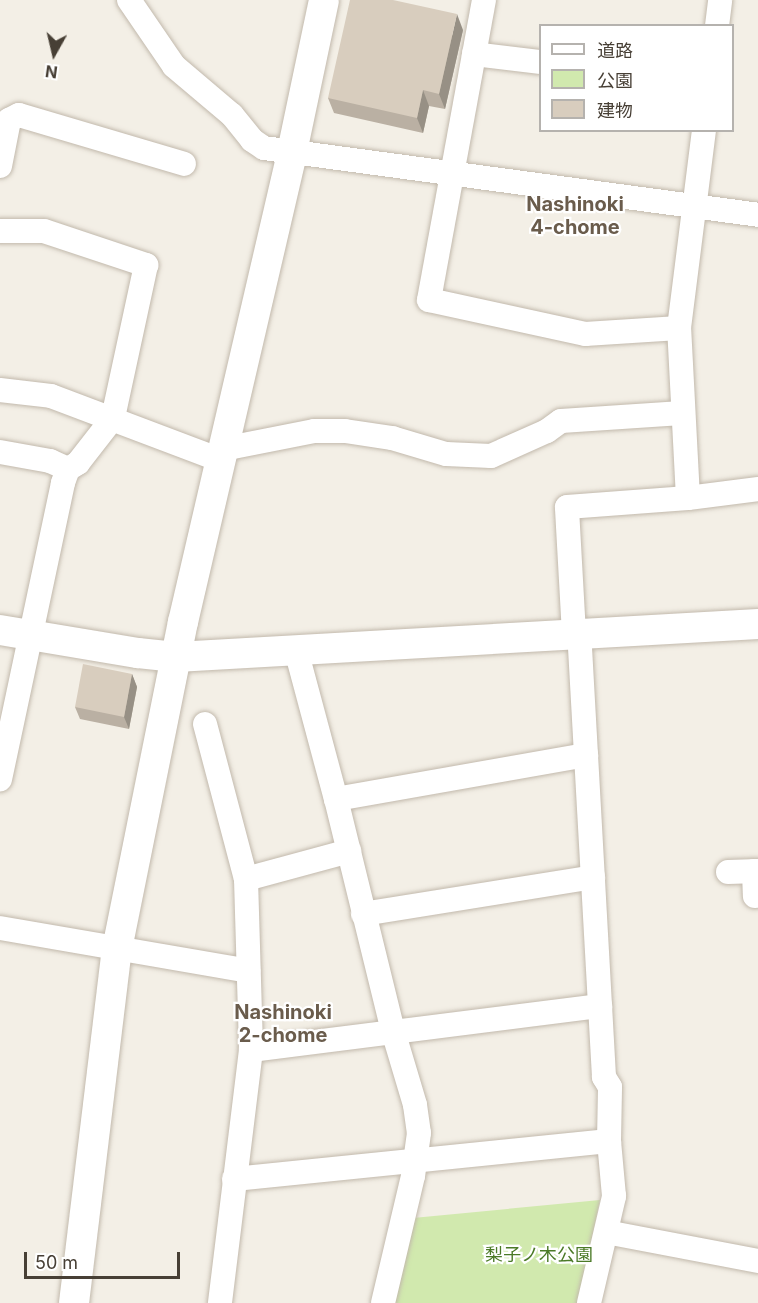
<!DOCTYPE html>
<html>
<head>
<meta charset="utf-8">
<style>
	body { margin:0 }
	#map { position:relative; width:758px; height:1303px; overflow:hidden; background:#f3efe6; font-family:Inter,"Noto Sans JP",sans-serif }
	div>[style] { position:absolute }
	.green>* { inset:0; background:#d1e9ae }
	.roads { filter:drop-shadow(0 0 2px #c2b9ac) drop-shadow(0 0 2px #c2b9ac) }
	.minor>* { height:24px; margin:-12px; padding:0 12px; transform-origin:12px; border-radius:12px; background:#fff }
	.tertiary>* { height:30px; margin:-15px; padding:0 15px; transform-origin:15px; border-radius:15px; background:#fff }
	.wall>* { inset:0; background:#bab0a3 }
	.shaded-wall>* { inset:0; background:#979085 }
	.building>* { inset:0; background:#d8cdbe }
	span { translate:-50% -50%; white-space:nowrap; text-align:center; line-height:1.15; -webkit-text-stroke:4.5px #fff; paint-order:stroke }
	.park-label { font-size:18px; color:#4b7a27 }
	.neighbourhood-label { font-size:20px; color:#6a5c4c; font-weight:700 }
	.legend { position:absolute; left:539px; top:24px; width:195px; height:108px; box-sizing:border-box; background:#fff; border:2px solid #b5b2ae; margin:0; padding:8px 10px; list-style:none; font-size:18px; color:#473f35 }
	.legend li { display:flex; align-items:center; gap:12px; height:30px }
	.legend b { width:30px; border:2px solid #b5b2ae }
	.north { position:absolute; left:24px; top:24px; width:60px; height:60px; -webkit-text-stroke:4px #fff; paint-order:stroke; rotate:188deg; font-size:16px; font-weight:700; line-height:24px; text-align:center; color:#473f35 }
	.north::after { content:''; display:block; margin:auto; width:21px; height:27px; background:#473f35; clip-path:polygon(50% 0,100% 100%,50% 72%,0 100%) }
	.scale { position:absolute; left:24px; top:1252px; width:156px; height:27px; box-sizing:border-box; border:3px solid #473f35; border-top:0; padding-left:8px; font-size:18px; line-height:21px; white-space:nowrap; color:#473f35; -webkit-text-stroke:4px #fff; paint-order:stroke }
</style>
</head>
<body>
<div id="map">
	<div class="green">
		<i style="clip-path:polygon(600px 1200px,578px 1303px,394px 1303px,413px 1218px)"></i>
	</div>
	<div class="roads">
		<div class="minor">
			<i style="left:129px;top:0;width:80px;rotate:55.7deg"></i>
			<i style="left:174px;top:66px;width:76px;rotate:40.2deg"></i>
			<i style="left:232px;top:115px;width:32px;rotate:51deg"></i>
			<i style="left:252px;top:140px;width:14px;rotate:34deg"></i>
			<i style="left:264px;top:148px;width:499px;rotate:7.7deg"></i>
			<i style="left:484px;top:0;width:305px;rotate:100.4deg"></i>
			<i style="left:429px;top:300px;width:160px;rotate:12.3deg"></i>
			<i style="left:585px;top:334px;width:94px;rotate:-3.7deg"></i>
			<i style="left:717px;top:26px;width:26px;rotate:-83deg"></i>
			<i style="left:474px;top:54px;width:66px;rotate:6.9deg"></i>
			<i style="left:0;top:166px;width:47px;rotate:-78.9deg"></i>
			<i style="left:9px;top:120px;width:11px;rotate:-27deg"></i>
			<i style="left:19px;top:115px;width:172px;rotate:16.5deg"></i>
			<i style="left:0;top:231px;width:44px"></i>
			<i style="left:44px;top:231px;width:108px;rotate:18.4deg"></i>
			<i style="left:146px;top:265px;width:157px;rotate:102.2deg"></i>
			<i style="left:113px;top:418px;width:57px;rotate:127.9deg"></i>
			<i style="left:78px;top:463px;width:12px;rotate:149deg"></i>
			<i style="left:68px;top:469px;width:15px;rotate:110deg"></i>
			<i style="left:63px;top:483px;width:303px;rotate:102deg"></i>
			<i style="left:0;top:390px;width:51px;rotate:6.7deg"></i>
			<i style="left:51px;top:396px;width:181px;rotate:20.7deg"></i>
			<i style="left:223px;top:449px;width:93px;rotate:-11.2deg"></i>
			<i style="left:314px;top:431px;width:31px"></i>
			<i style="left:345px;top:431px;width:48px;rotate:8.5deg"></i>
			<i style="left:392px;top:438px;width:56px;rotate:16.5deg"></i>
			<i style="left:446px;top:454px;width:45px;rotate:2.5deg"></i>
			<i style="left:491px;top:456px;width:61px;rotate:-24.1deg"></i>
			<i style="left:547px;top:431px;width:17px;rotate:-36deg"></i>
			<i style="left:561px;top:421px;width:121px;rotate:-3.8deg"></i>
			<i style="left:0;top:452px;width:51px;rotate:10.2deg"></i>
			<i style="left:50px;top:461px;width:20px;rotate:24deg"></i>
			<i style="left:688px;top:498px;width:170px;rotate:-93deg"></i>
			<i style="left:679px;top:328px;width:200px;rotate:-82.8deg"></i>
			<i style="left:296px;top:650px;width:154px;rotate:75deg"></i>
			<i style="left:336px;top:799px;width:239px;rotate:76.2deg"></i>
			<i style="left:393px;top:1031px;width:77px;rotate:73.4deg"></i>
			<i style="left:415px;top:1105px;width:28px;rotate:82deg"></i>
			<i style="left:419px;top:1133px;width:43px;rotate:97.9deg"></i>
			<i style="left:413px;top:1176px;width:130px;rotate:103.3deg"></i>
			<i style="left:205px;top:724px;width:160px;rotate:75.2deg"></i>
			<i style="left:246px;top:879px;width:171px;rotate:88.3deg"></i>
			<i style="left:251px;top:1050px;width:255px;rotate:97deg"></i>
			<i style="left:336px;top:799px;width:254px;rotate:-10deg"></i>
			<i style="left:754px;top:871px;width:25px;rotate:88deg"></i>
			<i style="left:728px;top:872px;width:30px;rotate:-2deg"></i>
			<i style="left:246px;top:879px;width:107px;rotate:-15.2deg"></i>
			<i style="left:363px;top:914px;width:233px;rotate:-9.1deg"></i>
			<i style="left:0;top:928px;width:252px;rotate:9.8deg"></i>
			<i style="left:251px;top:1050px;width:352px;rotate:-7.2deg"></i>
			<i style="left:234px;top:1179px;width:377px;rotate:-5.8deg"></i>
			<i style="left:606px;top:1232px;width:155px;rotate:10.8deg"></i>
			<i style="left:589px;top:1303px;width:110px;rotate:-76.8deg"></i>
			<i style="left:614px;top:1196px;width:55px;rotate:-95.2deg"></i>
			<i style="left:609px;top:1141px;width:54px;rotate:-88.9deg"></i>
			<i style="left:610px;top:1087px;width:12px;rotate:-121deg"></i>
			<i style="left:604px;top:1077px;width:434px;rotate:-93.2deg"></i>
			<i style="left:580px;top:644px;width:12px;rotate:-121deg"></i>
			<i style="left:574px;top:634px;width:127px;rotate:-93.2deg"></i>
			<i style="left:567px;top:507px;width:121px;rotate:-4.3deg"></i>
			<i style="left:688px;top:498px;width:71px;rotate:-7.3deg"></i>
		</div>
		<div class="tertiary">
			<i style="left:0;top:630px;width:140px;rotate:9.5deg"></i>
			<i style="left:138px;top:653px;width:38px;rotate:6deg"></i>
			<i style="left:176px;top:657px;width:583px;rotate:-3.25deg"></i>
			<i style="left:74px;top:1303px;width:357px;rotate:-83.1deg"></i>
			<i style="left:117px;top:949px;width:334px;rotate:-78.6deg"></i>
			<i style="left:183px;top:622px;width:482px;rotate:-76.9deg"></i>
			<i style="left:292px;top:152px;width:155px;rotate:-78.1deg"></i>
		</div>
	</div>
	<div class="wall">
		<i style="clip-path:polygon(463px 30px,445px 109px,429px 106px,423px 133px,334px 113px,328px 98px)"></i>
		<i style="clip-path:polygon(132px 674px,137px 687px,129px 729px,80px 719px,75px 707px)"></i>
	</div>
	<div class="shaded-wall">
		<i style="clip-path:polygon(457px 14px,463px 30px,445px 109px,439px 94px)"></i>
		<i style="clip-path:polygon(423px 90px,429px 106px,423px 133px,417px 118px)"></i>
		<i style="clip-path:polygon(132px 674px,137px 687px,129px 729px,124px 717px)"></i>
	</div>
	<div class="building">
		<i style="clip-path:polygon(350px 0,393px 0,457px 14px,439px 94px,423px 90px,417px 118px,328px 98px)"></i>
		<i style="clip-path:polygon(83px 664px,132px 674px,124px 717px,75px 707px)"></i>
	</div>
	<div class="park-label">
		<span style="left:539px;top:1255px">梨子ノ木公園</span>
	</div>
	<div class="neighbourhood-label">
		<span style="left:575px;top:216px">Nashinoki<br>4-chome</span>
		<span style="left:283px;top:1024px">Nashinoki<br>2-chome</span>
	</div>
	<ul class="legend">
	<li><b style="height:8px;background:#fff"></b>道路</li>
	<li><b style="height:16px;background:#d1e9ae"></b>公園</li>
	<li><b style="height:16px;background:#d8cdbe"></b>建物</li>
	</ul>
	<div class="north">N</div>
	<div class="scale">50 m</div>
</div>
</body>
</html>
